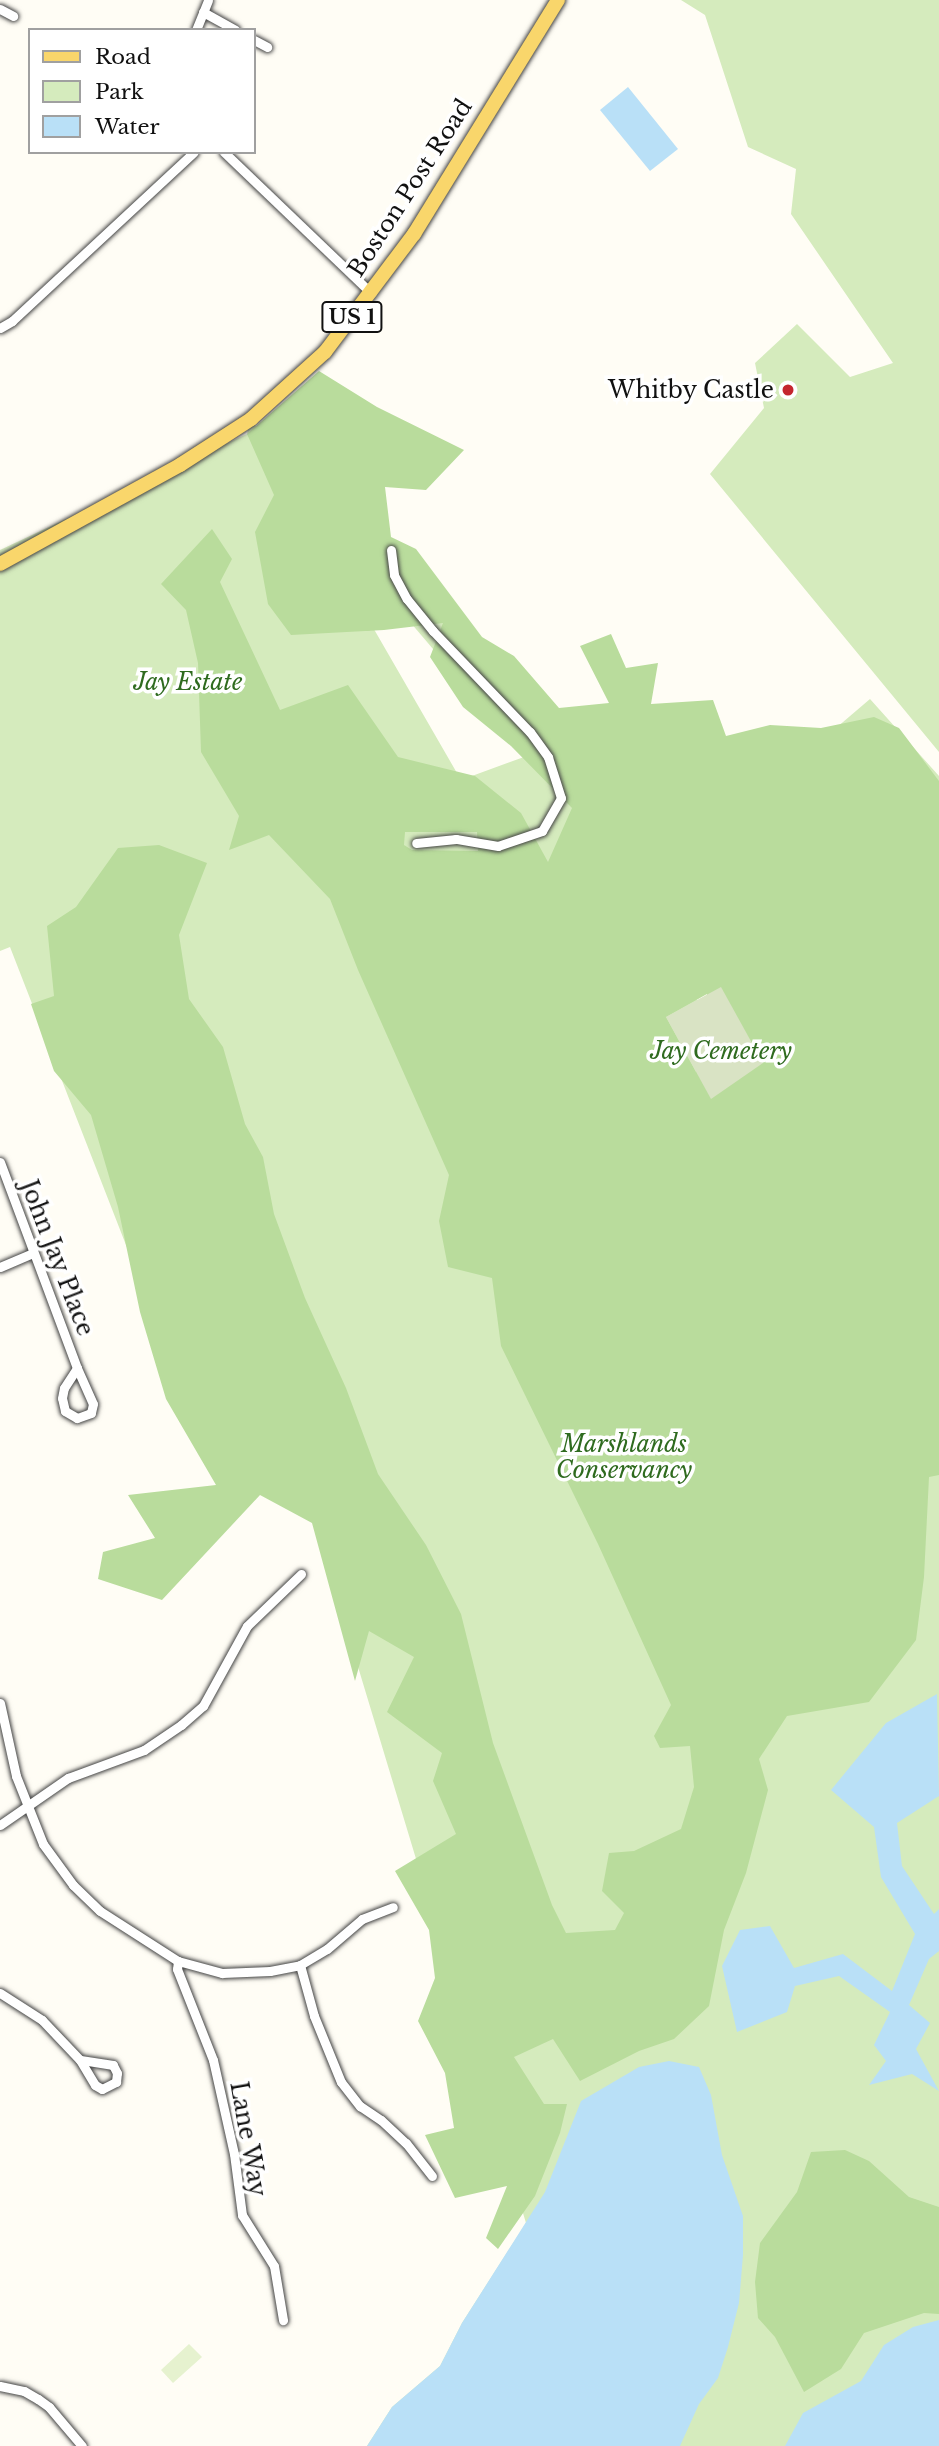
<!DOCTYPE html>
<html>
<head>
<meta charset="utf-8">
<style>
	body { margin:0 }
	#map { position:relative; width:939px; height:2446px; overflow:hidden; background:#fffdf5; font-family:"Libre Baskerville",serif }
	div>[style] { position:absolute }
	.green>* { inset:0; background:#d5ebbd }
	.forest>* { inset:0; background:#b9dc9c }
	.cemetery>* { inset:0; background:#d9e3c4 }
	.pitch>* { inset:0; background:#e6f2cf }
	.water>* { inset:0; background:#b9e0f7 }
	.roads { filter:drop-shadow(0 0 2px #444) drop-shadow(0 0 2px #444) }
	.street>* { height:9px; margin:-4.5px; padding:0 4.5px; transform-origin:4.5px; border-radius:4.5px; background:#fff }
	.primary>* { height:14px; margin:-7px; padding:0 7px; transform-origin:7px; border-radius:7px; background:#f9d66b }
	.dots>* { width:19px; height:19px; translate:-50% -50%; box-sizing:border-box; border:4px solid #fff; border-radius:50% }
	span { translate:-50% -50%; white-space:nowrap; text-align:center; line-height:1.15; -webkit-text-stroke:7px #fff; paint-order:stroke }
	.shield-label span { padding:2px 5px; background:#fff; border:2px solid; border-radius:5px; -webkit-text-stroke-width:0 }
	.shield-label { font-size:21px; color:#111; font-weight:700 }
	.street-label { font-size:23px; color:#111 }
	.poi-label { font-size:23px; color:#111 }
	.right { translate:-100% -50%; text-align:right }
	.park-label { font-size:23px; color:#2f6b1f; font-style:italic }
	.legend { position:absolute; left:28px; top:28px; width:228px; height:126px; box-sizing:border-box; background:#fff; border:2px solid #a0a0a0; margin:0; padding:9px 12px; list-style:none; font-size:21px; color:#111 }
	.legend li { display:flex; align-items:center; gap:14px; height:35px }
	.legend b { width:35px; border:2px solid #a0a0a0 }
</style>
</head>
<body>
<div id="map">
	<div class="green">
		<i style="clip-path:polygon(681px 0,939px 0,939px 752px,710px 474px,764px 408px,755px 363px,797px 324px,850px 377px,893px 363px,791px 214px,796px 169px,748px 147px,705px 15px)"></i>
		<i style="clip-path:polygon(evenodd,277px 415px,742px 960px,572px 920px,825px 1082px,679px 862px,870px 699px,939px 776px,939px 2446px,367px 2446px,392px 2407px,440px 2366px,462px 2323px,526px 2223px,304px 1488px,175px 1371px,10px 947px,0 951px,0 550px,247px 434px,251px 419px,257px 428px,277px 415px,285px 475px,524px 756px,524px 757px,461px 780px,285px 475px)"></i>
	</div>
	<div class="forest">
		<i style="clip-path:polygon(evenodd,319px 371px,377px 407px,464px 450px,426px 490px,385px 487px,391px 537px,416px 549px,482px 637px,514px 656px,559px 708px,609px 703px,580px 646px,611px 634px,626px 668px,658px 663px,651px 704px,713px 700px,726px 736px,770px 725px,821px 728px,874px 717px,899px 728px,939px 781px,939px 1475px,929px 1477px,924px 1577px,916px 1640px,869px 1702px,787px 1716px,759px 1759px,768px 1790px,746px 1873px,724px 1930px,709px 2006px,674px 2039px,639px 2051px,580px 2081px,553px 2039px,514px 2057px,544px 2104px,567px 2104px,560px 2133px,535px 2196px,498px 2249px,486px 2238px,507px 2186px,455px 2198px,425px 2135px,454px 2128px,445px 2073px,418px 2021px,435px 1978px,429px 1930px,395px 1871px,456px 1834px,433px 1781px,442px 1753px,387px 1712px,414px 1657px,369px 1631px,355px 1681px,312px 1523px,260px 1495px,162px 1600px,98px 1579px,103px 1552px,155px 1538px,128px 1495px,216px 1485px,166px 1399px,140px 1312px,118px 1207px,91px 1115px,54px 1071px,31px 1004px,54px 996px,47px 926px,76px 907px,118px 848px,159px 845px,207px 863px,179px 935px,189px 999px,223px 1047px,245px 1124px,263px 1157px,274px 1214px,305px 1298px,346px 1388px,378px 1474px,426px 1545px,461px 1614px,493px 1743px,552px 1905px,566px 1933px,615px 1930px,624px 1913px,602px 1891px,609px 1853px,634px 1851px,681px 1829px,694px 1787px,690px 1746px,660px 1748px,654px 1736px,671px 1705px,598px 1544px,501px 1346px,492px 1278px,448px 1267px,439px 1221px,449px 1175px,358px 970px,330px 899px,269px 835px,229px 850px,239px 816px,201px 752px,198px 663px,186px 610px,161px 584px,212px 529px,232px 559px,220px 582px,280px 710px,348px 685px,398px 757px,475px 776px,521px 813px,548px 862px,572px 808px,511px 746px,463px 707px,430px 657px,443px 623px,384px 630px,291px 635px,268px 604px,255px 532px,274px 495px,247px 434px,319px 371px,405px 832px,477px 832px,478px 851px,412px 850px,404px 845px,405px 832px,319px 371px,707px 994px,696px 1072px,666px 1017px,707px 994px)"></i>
		<i style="clip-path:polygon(845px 2150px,869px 2161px,909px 2197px,939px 2207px,939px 2314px,924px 2313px,864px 2333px,841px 2369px,804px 2392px,775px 2337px,758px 2318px,755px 2282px,760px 2243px,797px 2192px,811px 2152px)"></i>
	</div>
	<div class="cemetery">
		<i style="clip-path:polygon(721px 987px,763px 1063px,711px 1099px,666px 1017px)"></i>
	</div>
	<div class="pitch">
		<i style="clip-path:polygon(189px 2344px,202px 2357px,173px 2383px,161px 2370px)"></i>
	</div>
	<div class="water">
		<i style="clip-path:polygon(628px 87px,678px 149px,650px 171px,600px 110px)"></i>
		<i style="clip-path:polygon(937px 1694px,939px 1796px,897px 1823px,902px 1866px,934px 1914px,939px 1909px,939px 1951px,929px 1959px,909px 2005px,930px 2023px,916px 2049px,939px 2091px,912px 2074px,869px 2085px,886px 2061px,874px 2045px,890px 2012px,839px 1976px,795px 1986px,787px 2012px,737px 2032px,722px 1966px,740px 1930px,770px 1926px,794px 1968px,843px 1954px,892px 1991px,915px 1934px,881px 1877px,874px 1827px,831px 1790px,886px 1723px)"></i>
		<i style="clip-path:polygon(669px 2061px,699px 2067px,711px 2095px,722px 2155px,743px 2216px,743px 2255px,739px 2303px,728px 2347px,718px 2378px,699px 2404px,680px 2446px,367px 2446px,392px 2407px,440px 2366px,462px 2323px,545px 2192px,581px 2101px,639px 2067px)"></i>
		<i style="clip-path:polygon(939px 2320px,939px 2446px,785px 2446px,803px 2413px,861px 2381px,884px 2345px,913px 2327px)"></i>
	</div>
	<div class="roads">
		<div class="street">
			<i style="left:0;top:9px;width:15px;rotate:28deg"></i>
			<i style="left:203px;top:12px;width:37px;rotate:29deg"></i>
			<i style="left:196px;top:30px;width:32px;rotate:-68deg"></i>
			<i style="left:254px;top:40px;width:15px;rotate:28deg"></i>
			<i style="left:224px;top:152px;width:204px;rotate:43.8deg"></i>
			<i style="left:0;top:328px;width:14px;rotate:-30deg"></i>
			<i style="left:12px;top:321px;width:248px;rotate:-42.9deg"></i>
			<i style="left:391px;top:550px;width:25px;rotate:83deg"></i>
			<i style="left:394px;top:575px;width:27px;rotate:62deg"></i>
			<i style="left:407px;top:599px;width:41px;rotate:50.9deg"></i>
			<i style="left:433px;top:631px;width:140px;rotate:46.2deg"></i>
			<i style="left:530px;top:732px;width:31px;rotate:54deg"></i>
			<i style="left:548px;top:757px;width:43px;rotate:72.4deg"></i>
			<i style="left:561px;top:798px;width:38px;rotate:120deg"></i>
			<i style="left:542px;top:831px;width:46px;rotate:161.2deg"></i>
			<i style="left:498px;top:846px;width:43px;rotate:-170.5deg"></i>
			<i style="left:456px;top:839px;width:40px;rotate:174.3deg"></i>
			<i style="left:0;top:1162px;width:220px;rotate:69.5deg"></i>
			<i style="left:0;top:1267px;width:36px;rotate:-23deg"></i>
			<i style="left:77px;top:1368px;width:39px;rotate:66deg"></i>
			<i style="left:93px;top:1404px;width:9px;rotate:103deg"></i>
			<i style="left:91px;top:1413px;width:15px;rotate:160deg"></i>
			<i style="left:77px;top:1418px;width:14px;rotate:-150deg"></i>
			<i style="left:65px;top:1411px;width:13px;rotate:-103deg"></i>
			<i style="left:62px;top:1398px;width:10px;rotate:-79deg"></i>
			<i style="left:64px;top:1388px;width:24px;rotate:-57deg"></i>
			<i style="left:0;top:1703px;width:75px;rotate:77.6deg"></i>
			<i style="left:16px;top:1776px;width:73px;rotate:68.3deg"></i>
			<i style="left:43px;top:1844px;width:51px;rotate:53.8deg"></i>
			<i style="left:73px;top:1885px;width:37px;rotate:44deg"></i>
			<i style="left:100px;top:1911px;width:93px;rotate:32.7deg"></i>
			<i style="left:178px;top:1961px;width:46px;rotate:15.3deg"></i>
			<i style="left:222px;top:1973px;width:48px;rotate:-2.4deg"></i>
			<i style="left:270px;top:1971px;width:31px;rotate:-11deg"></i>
			<i style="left:300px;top:1965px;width:31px;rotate:-31deg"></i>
			<i style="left:327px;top:1949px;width:46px;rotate:-40.6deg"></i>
			<i style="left:362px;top:1919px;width:33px;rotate:-21deg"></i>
			<i style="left:0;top:1825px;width:83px;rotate:-34.7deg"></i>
			<i style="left:68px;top:1778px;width:81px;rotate:-20.2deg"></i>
			<i style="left:144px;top:1750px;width:45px;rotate:-34deg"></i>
			<i style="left:181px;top:1725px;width:29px;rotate:-41deg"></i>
			<i style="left:203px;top:1706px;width:91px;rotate:-61.2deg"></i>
			<i style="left:247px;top:1626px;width:75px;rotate:-43.9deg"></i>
			<i style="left:178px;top:1961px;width:8px;rotate:97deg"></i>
			<i style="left:177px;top:1969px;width:98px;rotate:68.4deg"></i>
			<i style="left:213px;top:2060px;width:96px;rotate:77.4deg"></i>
			<i style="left:234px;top:2154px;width:62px;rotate:82.5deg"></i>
			<i style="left:242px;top:2215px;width:60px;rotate:57.9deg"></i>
			<i style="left:274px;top:2266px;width:55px;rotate:80.5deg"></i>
			<i style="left:300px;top:1965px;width:53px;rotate:74.6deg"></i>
			<i style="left:314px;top:2016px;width:71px;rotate:67.8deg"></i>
			<i style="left:341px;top:2082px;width:31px;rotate:52deg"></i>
			<i style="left:360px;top:2106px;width:25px;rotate:34deg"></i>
			<i style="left:381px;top:2120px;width:34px;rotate:43deg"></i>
			<i style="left:406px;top:2143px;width:42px;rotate:51.8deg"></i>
			<i style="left:0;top:1993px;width:50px;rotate:32.7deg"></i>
			<i style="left:42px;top:2020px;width:55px;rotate:46.5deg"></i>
			<i style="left:80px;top:2060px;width:29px;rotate:59deg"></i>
			<i style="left:95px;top:2085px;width:8px;rotate:30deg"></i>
			<i style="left:102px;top:2089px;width:16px;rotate:-27deg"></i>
			<i style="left:116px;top:2082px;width:9px;rotate:-84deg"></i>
			<i style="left:117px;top:2073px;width:9px;rotate:-117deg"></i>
			<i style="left:113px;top:2065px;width:33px;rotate:-171deg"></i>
			<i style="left:0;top:2386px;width:25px;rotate:12deg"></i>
			<i style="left:24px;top:2391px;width:16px;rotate:30deg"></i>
			<i style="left:38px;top:2399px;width:14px;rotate:36deg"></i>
			<i style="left:49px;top:2407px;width:51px;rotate:49.8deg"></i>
		</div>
		<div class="primary">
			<i style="left:0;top:564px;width:205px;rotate:-28.8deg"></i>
			<i style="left:180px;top:465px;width:85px;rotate:-32.9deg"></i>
			<i style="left:251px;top:419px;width:100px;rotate:-42.2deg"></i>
			<i style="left:325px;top:352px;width:148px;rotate:-53deg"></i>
			<i style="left:414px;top:234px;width:275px;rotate:-58.4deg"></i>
		</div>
	</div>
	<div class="dots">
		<i style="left:788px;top:390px;background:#c4262e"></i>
	</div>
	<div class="shield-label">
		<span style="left:352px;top:317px">US 1</span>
	</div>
	<div class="street-label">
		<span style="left:410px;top:188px;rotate:-57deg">Boston Post Road</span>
		<span style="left:57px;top:1258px;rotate:69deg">John Jay Place</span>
		<span style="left:248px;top:2139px;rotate:80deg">Lane Way</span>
	</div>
	<div class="poi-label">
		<span class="right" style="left:774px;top:390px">Whitby Castle</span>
	</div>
	<div class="park-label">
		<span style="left:188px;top:682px">Jay Estate</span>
		<span style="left:721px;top:1051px">Jay Cemetery</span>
		<span style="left:624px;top:1457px">Marshlands<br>Conservancy</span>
	</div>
	<ul class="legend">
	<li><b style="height:9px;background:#f9d66b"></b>Road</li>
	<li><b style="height:19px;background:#d5ebbd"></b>Park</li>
	<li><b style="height:19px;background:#b9e0f7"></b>Water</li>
	</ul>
</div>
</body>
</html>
